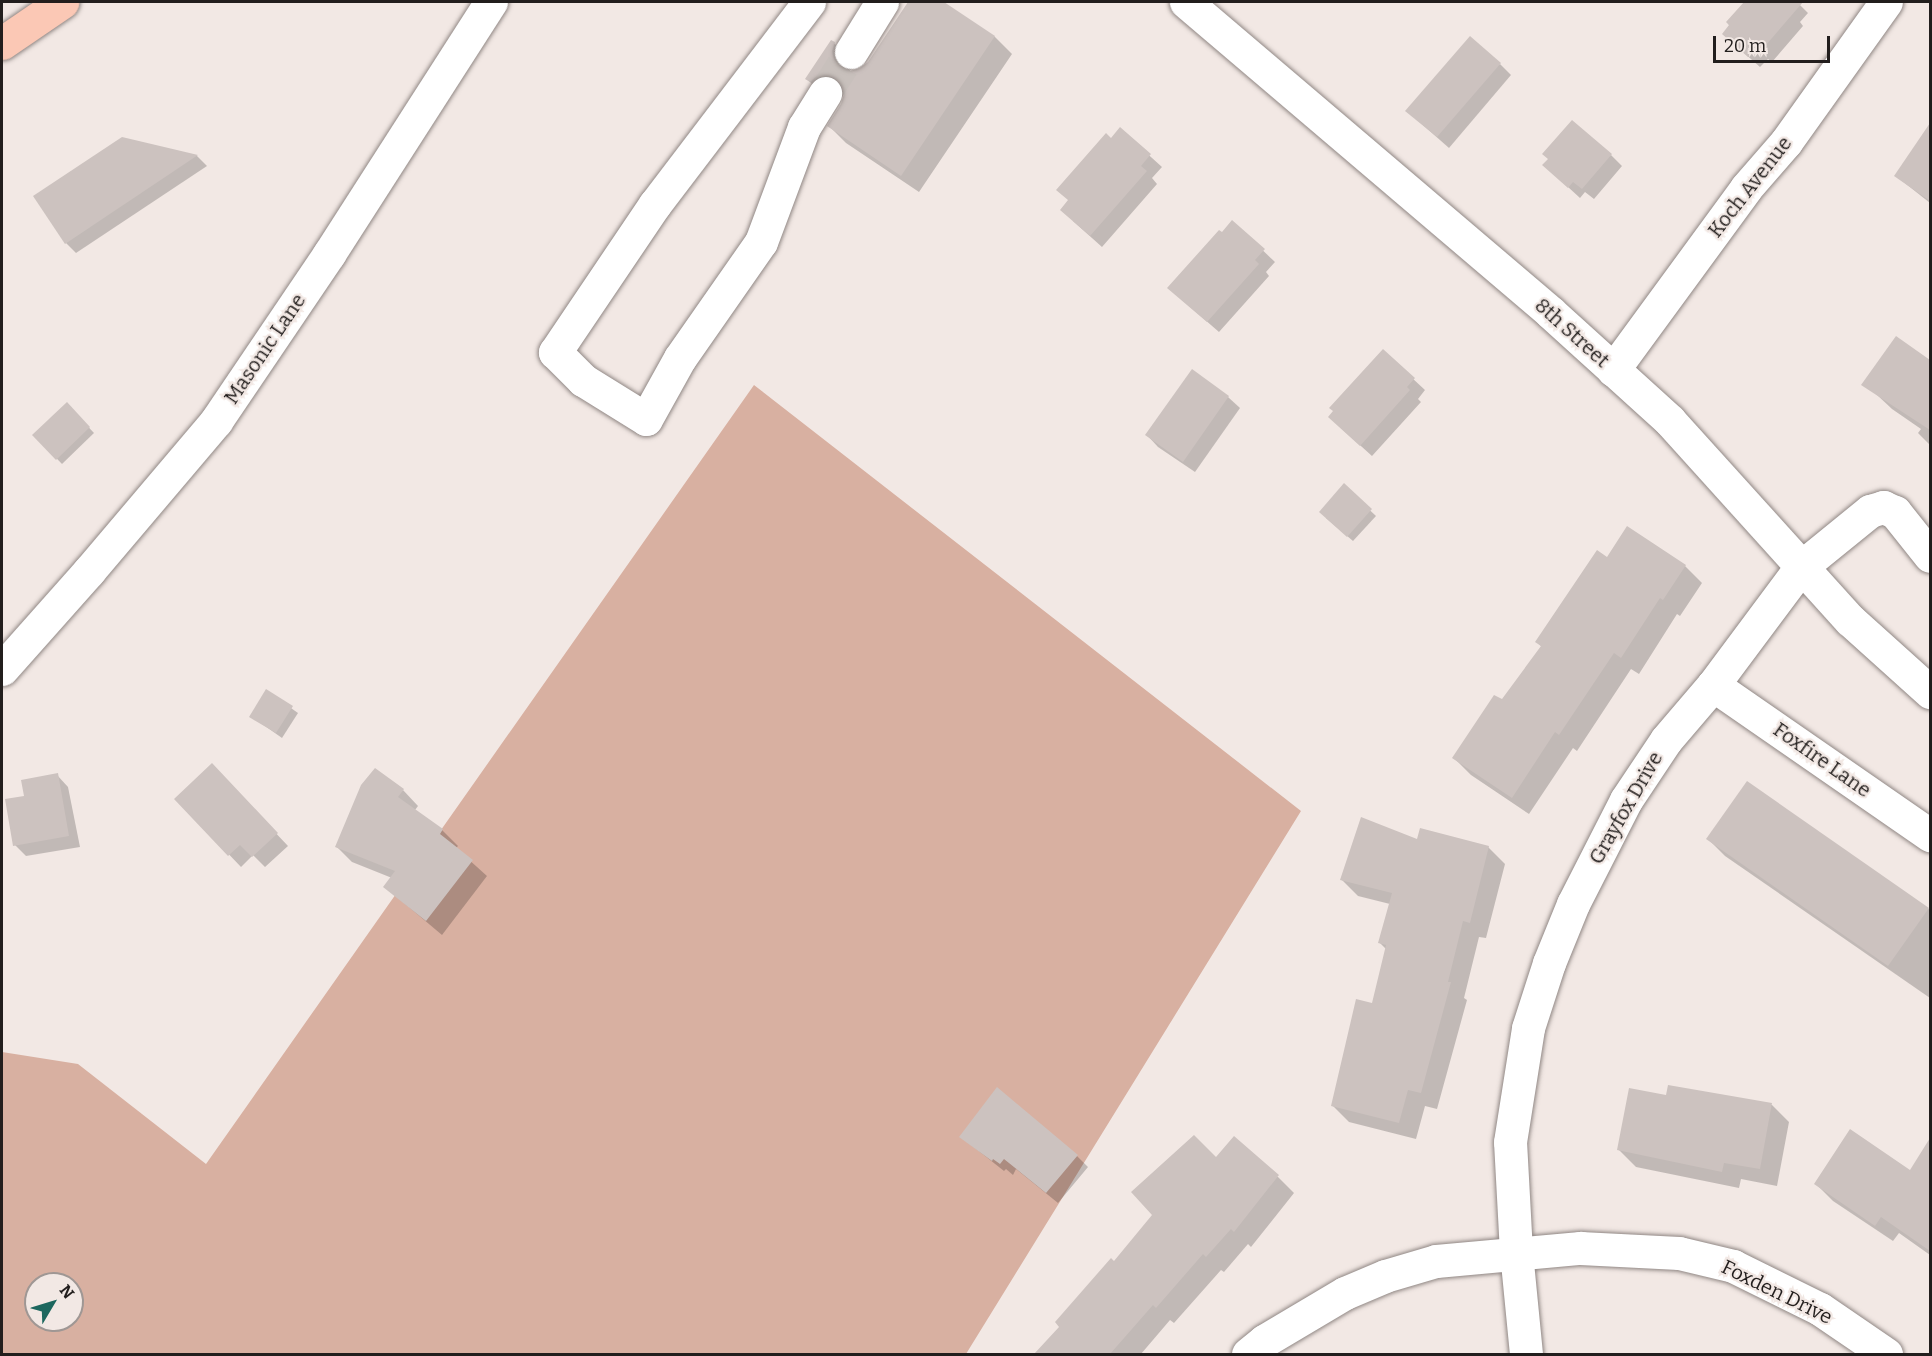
<!DOCTYPE html>
<html>
<head>
<meta charset="utf-8">
<style>
	body { margin:0 }
	#map { position:relative; width:1932px; height:1356px; overflow:hidden; background:#f2e8e4; font-family:Bitter,serif }
	div>[style] { position:absolute }
	.forest>* { inset:0; background:#d8b0a1 }
	.shadow>* { inset:0; background:#0003 }
	.building>* { inset:0; background:#ccc2bf }
	.minor-tunnel>* { height:33px; margin-top:-16.5px; transform-origin:0; background:repeating-linear-gradient(90deg,#c8c0bc 0 33px,transparent 0 49px) }
	.roads { filter:drop-shadow(0 0 2px #908784) drop-shadow(0 0 2px #908784) }
	.minor>* { height:33px; margin:-16.5px; padding:0 16.5px; transform-origin:16.5px; border-radius:16.5px; background:#fff }
	.major>* { height:33px; margin:-16.5px; padding:0 16.5px; transform-origin:16.5px; border-radius:16.5px; background:#fbc8b5 }
	span { translate:-50% -50%; white-space:nowrap; text-align:center; line-height:1.15; -webkit-text-stroke:4.5px #f2e8e4; paint-order:stroke }
	.street-label { font-size:20px; color:#221e1d }
	.frame { position:absolute; inset:0; border:3px solid #221e1d; pointer-events:none }
	.north { position:absolute; left:24px; top:1272px; width:60px; height:60px; box-sizing:border-box; background:#f2e8e4; border:2px solid #9f9794; border-radius:50%; rotate:52deg; font-size:16px; font-weight:700; line-height:24px; text-align:center; color:#221e1d }
	.north::after { content:''; display:block; margin:auto; width:21px; height:27px; background:#1d675e; clip-path:polygon(50% 0,100% 100%,50% 72%,0 100%) }
	.scale { position:absolute; left:1713px; top:36px; width:117px; height:27px; box-sizing:border-box; border:3px solid #221e1d; border-top:0; padding-left:8px; font-size:18px; line-height:21px; white-space:nowrap; color:#221e1d; -webkit-text-stroke:4px #f2e8e4; paint-order:stroke }
</style>
</head>
<body>
<div id="map">
	<div class="forest">
		<i style="clip-path:polygon(evenodd,754px 385px,1301px 811px,966px 1354px,2px 1354px,2px 1052px,78px 1064px,206px 1164px,754px 385px,36px 1284px,72px 1284px,72px 1320px,36px 1320px,36px 1284px)"></i>
	</div>
	<div class="shadow">
		<i style="clip-path:polygon(910px 2px,941px 2px,995px 37px,1012px 54px,919px 192px,846px 143px,829px 126px,842px 105px,845px 91px,824px 96px,807px 79px,834px 43px,851px 61px,849px 72px,860px 70px,869px 63px)"></i>
		<i style="clip-path:polygon(1746px 2px,1797px 2px,1808px 13px,1800px 22px,1803px 26px,1772px 62px,1768px 59px,1760px 67px,1735px 45px,1728px 22px)"></i>
		<i style="clip-path:polygon(1500px 64px,1511px 75px,1449px 148px,1407px 111px)"></i>
		<i style="clip-path:polygon(1120px 129px,1162px 167px,1152px 178px,1157px 184px,1102px 247px,1073px 221px,1111px 140px)"></i>
		<i style="clip-path:polygon(1927px 130px,1930px 133px,1930px 203px,1896px 176px)"></i>
		<i style="clip-path:polygon(122px 138px,197px 156px,207px 166px,76px 253px,66px 243px)"></i>
		<i style="clip-path:polygon(1611px 155px,1622px 166px,1594px 199px,1585px 192px,1580px 198px,1556px 176px)"></i>
		<i style="clip-path:polygon(1233px 222px,1275px 262px,1266px 272px,1269px 276px,1219px 332px,1181px 299px,1222px 234px)"></i>
		<i style="clip-path:polygon(1383px 351px,1425px 390px,1418px 399px,1421px 402px,1372px 456px,1341px 428px)"></i>
		<i style="clip-path:polygon(1916px 351px,1930px 362px,1930px 445px,1918px 433px,1921px 429px,1892px 409px,1875px 393px)"></i>
		<i style="clip-path:polygon(1192px 372px,1228px 397px,1240px 408px,1195px 472px,1158px 447px,1147px 435px)"></i>
		<i style="clip-path:polygon(67px 404px,94px 433px,62px 464px,34px 435px)"></i>
		<i style="clip-path:polygon(1344px 486px,1376px 516px,1353px 541px,1326px 518px)"></i>
		<i style="clip-path:polygon(1608px 559px,1685px 566px,1702px 583px,1680px 616px,1677px 614px,1639px 674px,1631px 669px,1577px 751px,1573px 748px,1529px 814px,1471px 775px,1454px 758px,1502px 701px,1542px 647px,1537px 642px)"></i>
		<i style="clip-path:polygon(267px 691px,298px 713px,282px 738px,251px 716px)"></i>
		<i style="clip-path:polygon(57px 775px,68px 787px,80px 847px,26px 856px,15px 845px,26px 797px)"></i>
		<i style="clip-path:polygon(223px 777px,288px 846px,265px 867px,253px 855px,241px 867px,176px 799px)"></i>
		<i style="clip-path:polygon(1747px 784px,1930px 910px,1930px 998px,1725px 856px,1708px 839px)"></i>
		<i style="clip-path:polygon(403px 790px,418px 806px,415px 810px,442px 830px,458px 846px,456px 848px,487px 876px,442px 935px,385px 887px,392px 878px,352px 862px,337px 847px)"></i>
		<i style="clip-path:polygon(1418px 841px,1488px 847px,1505px 864px,1486px 938px,1479px 937px,1464px 998px,1467px 1000px,1437px 1109px,1425px 1106px,1416px 1139px,1349px 1122px,1332px 1105px,1373px 1005px,1387px 950px,1380px 943px,1390px 904px,1358px 896px,1342px 880px)"></i>
		<i style="clip-path:polygon(1667px 1097px,1772px 1105px,1789px 1122px,1777px 1186px,1741px 1179px,1739px 1188px,1636px 1167px,1619px 1150px)"></i>
		<i style="clip-path:polygon(961px 1137px,1077px 1156px,1088px 1167px,1058px 1203px,1016px 1169px,1013px 1175px,1006px 1169px,1004px 1171px)"></i>
		<i style="clip-path:polygon(1217px 1159px,1278px 1177px,1294px 1193px,1251px 1247px,1248px 1244px,1224px 1272px,1221px 1270px,1174px 1323px,1170px 1320px,1141px 1354px,1052px 1354px,1044px 1346px,1114px 1263px)"></i>
		<i style="clip-path:polygon(1916px 1164px,1930px 1174px,1930px 1255px,1899px 1233px,1893px 1241px,1833px 1201px,1816px 1184px,1910px 1172px)"></i>
	</div>
	<div class="building">
		<i style="clip-path:polygon(908px 2px,944px 2px,995px 36px,901px 176px,827px 126px,841px 104px,844px 94px,842px 85px,835px 77px,825px 74px,817px 76px,810px 82px,805px 79px,831px 40px,835px 42px,832px 51px,834px 60px,841px 68px,850px 71px,860px 68px,868px 62px)"></i>
		<i style="clip-path:polygon(1744px 2px,1803px 2px,1760px 52px,1756px 48px,1748px 57px,1722px 34px,1729px 25px,1726px 22px)"></i>
		<i style="clip-path:polygon(1470px 36px,1501px 63px,1437px 137px,1405px 111px)"></i>
		<i style="clip-path:polygon(1572px 120px,1612px 154px,1582px 189px,1573px 182px,1568px 188px,1542px 165px,1548px 159px,1542px 154px)"></i>
		<i style="clip-path:polygon(1930px 123px,1930px 201px,1894px 176px)"></i>
		<i style="clip-path:polygon(1120px 127px,1151px 154px,1141px 166px,1147px 171px,1090px 236px,1060px 210px,1068px 200px,1056px 190px,1106px 133px,1111px 138px)"></i>
		<i style="clip-path:polygon(122px 137px,198px 155px,65px 244px,33px 196px)"></i>
		<i style="clip-path:polygon(1232px 220px,1265px 249px,1255px 260px,1259px 264px,1207px 322px,1167px 288px,1219px 230px,1222px 232px)"></i>
		<i style="clip-path:polygon(1896px 336px,1930px 360px,1930px 430px,1861px 385px)"></i>
		<i style="clip-path:polygon(1383px 349px,1415px 378px,1407px 387px,1410px 390px,1360px 446px,1328px 417px,1333px 411px,1329px 408px)"></i>
		<i style="clip-path:polygon(1192px 369px,1229px 396px,1183px 462px,1145px 435px)"></i>
		<i style="clip-path:polygon(67px 402px,90px 427px,56px 460px,32px 435px)"></i>
		<i style="clip-path:polygon(1344px 483px,1372px 509px,1347px 537px,1319px 512px)"></i>
		<i style="clip-path:polygon(1627px 526px,1686px 565px,1663px 600px,1660px 598px,1621px 658px,1614px 653px,1559px 735px,1555px 732px,1512px 798px,1452px 758px,1494px 695px,1502px 699px,1541px 646px,1535px 642px,1597px 550px,1607px 557px)"></i>
		<i style="clip-path:polygon(266px 689px,293px 706px,276px 733px,249px 717px)"></i>
		<i style="clip-path:polygon(212px 763px,278px 833px,252px 857px,240px 845px,228px 856px,174px 799px)"></i>
		<i style="clip-path:polygon(375px 768px,404px 789px,398px 797px,443px 829px,440px 834px,473px 860px,426px 921px,383px 887px,395px 871px,335px 847px,361px 785px)"></i>
		<i style="clip-path:polygon(58px 773px,69px 836px,13px 846px,5px 799px,24px 796px,21px 780px)"></i>
		<i style="clip-path:polygon(1747px 781px,1929px 908px,1888px 966px,1706px 839px)"></i>
		<i style="clip-path:polygon(1361px 817px,1417px 839px,1420px 828px,1489px 846px,1470px 923px,1463px 921px,1448px 982px,1451px 982px,1421px 1093px,1408px 1090px,1399px 1123px,1331px 1106px,1356px 999px,1372px 1003px,1386px 945px,1378px 943px,1392px 893px,1340px 880px)"></i>
		<i style="clip-path:polygon(1668px 1085px,1772px 1103px,1760px 1169px,1724px 1163px,1722px 1172px,1617px 1150px,1629px 1088px,1666px 1095px)"></i>
		<i style="clip-path:polygon(997px 1087px,1078px 1155px,1046px 1193px,1004px 1159px,1000px 1164px,993px 1159px,992px 1161px,959px 1137px)"></i>
		<i style="clip-path:polygon(1850px 1129px,1910px 1170px,1930px 1138px,1930px 1251px,1881px 1217px,1875px 1226px,1814px 1184px)"></i>
		<i style="clip-path:polygon(1194px 1135px,1216px 1157px,1234px 1136px,1279px 1175px,1234px 1232px,1231px 1229px,1206px 1257px,1203px 1254px,1156px 1308px,1153px 1305px,1110px 1354px,1034px 1354px,1059px 1327px,1055px 1322px,1111px 1258px,1114px 1261px,1152px 1215px,1131px 1192px)"></i>
	</div>
	<div class="minor-tunnel">
		<i style="left:825px;top:93px;width:49px;rotate:-57.6deg"></i>
	</div>
	<div class="roads">
		<div class="minor">
			<i style="left:809px;top:2px;width:254px;rotate:127.3deg"></i>
			<i style="left:655px;top:204px;width:179px;rotate:124deg"></i>
			<i style="left:555px;top:352px;width:40px;rotate:45deg"></i>
			<i style="left:583px;top:380px;width:74px;rotate:31.8deg"></i>
			<i style="left:646px;top:419px;width:70px;rotate:-60.9deg"></i>
			<i style="left:680px;top:358px;width:141px;rotate:-55.1deg"></i>
			<i style="left:761px;top:242px;width:123px;rotate:-69.5deg"></i>
			<i style="left:804px;top:127px;width:40px;rotate:-58deg"></i>
			<i style="left:1186px;top:2px;width:478px;rotate:40.4deg"></i>
			<i style="left:1550px;top:312px;width:162px;rotate:42.2deg"></i>
			<i style="left:1670px;top:421px;width:268px;rotate:47.9deg"></i>
			<i style="left:1850px;top:620px;width:108px;rotate:42deg"></i>
			<i style="left:851px;top:52px;width:59px;rotate:-58.2deg"></i>
			<i style="left:1613px;top:370px;width:225px;rotate:-53.8deg"></i>
			<i style="left:1746px;top:188px;width:61px;rotate:-49deg"></i>
			<i style="left:1786px;top:142px;width:172px;rotate:-54.5deg"></i>
			<i style="left:2px;top:669px;width:131px;rotate:-48.4deg"></i>
			<i style="left:89px;top:571px;width:197px;rotate:-49.7deg"></i>
			<i style="left:216px;top:421px;width:202px;rotate:-55.9deg"></i>
			<i style="left:329px;top:254px;width:300px;rotate:-57.3deg"></i>
			<i style="left:1713px;top:685px;width:264px;rotate:34.7deg"></i>
			<i style="left:1248px;top:1354px;width:21px;rotate:-39deg"></i>
			<i style="left:1264px;top:1341px;width:94px;rotate:-30.7deg"></i>
			<i style="left:1345px;top:1293px;width:43px;rotate:-23deg"></i>
			<i style="left:1385px;top:1276px;width:53px;rotate:-16.4deg"></i>
			<i style="left:1436px;top:1261px;width:145px;rotate:-5.2deg"></i>
			<i style="left:1580px;top:1248px;width:99px;rotate:2.9deg"></i>
			<i style="left:1679px;top:1253px;width:56px;rotate:13.5deg"></i>
			<i style="left:1733px;top:1266px;width:97px;rotate:26.3deg"></i>
			<i style="left:1820px;top:1309px;width:80px;rotate:34.3deg"></i>
			<i style="left:1526px;top:1354px;width:102px;rotate:-95.6deg"></i>
			<i style="left:1516px;top:1252px;width:110px;rotate:-93.1deg"></i>
			<i style="left:1510px;top:1142px;width:115px;rotate:-81deg"></i>
			<i style="left:1528px;top:1028px;width:68px;rotate:-72.1deg"></i>
			<i style="left:1549px;top:963px;width:64px;rotate:-67.9deg"></i>
			<i style="left:1573px;top:904px;width:117px;rotate:-63deg"></i>
			<i style="left:1626px;top:800px;width:72px;rotate:-56.3deg"></i>
			<i style="left:1666px;top:740px;width:72px;rotate:-49.5deg"></i>
			<i style="left:1713px;top:685px;width:147px;rotate:-53.3deg"></i>
			<i style="left:1801px;top:567px;width:89px;rotate:-39.1deg"></i>
			<i style="left:1870px;top:511px;width:14px;rotate:-17deg"></i>
			<i style="left:1883px;top:507px;width:13px;rotate:23deg"></i>
			<i style="left:1895px;top:512px;width:56px;rotate:51.5deg"></i>
		</div>
		<div class="major">
			<i style="left:2px;top:43px;width:73px;rotate:-34.3deg"></i>
		</div>
	</div>
	<div class="street-label">
		<span style="left:1750px;top:187px;rotate:-52deg">Koch Avenue</span>
		<span style="left:1572px;top:333px;rotate:42deg">8th Street</span>
		<span style="left:265px;top:349px;rotate:-56deg">Masonic Lane</span>
		<span style="left:1822px;top:760px;rotate:35deg">Foxfire Lane</span>
		<span style="left:1626px;top:808px;rotate:-60deg">Grayfox Drive</span>
		<span style="left:1777px;top:1292px;rotate:26deg">Foxden Drive</span>
	</div>
	<div class="frame"></div>
	<div class="north">N</div>
	<div class="scale">20 m</div>
</div>
</body>
</html>
